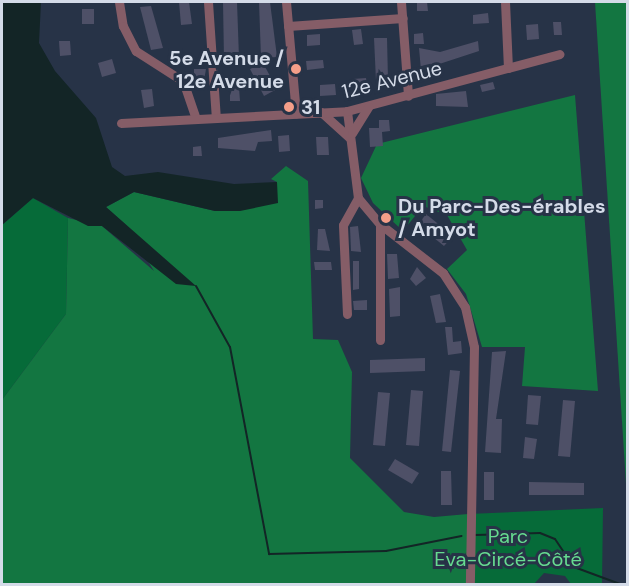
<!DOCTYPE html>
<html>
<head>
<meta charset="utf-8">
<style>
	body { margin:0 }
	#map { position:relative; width:629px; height:586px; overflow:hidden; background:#273347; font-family:"DM Sans",sans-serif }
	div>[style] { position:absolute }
	.green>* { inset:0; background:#066b39 }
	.forest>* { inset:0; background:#137641 }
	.water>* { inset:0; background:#132526 }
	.stream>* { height:2px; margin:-1px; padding:0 1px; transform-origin:1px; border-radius:1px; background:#132526 }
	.building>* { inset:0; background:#4e5067 }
	.minor>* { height:9px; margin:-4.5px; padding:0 4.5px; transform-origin:4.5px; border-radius:4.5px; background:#855d67 }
	.dots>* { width:16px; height:16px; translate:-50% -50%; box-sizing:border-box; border:3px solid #273347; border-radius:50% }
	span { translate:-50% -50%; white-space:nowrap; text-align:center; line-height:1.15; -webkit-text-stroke:6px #273347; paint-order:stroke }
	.poi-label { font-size:20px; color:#d4dbe8; font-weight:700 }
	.right { translate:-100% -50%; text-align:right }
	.left { translate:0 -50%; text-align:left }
	.street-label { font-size:20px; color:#d4dbe8 }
	.park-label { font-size:20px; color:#66db90 }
	.frame { position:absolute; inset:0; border:3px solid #d4dbe8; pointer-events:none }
</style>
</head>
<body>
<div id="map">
	<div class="green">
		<i style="clip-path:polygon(33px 198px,68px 218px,66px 314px,2px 400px,2px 225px)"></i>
		<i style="clip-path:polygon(603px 508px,602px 584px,571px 584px,565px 576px,544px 573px,534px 584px,470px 584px,468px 514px)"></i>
	</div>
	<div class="forest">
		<i style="clip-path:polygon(595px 2px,627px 2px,627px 499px)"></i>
		<i style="clip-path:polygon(575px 95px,598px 391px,522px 386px,525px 347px,482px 347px,466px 294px,447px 269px,467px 250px,447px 215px,423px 206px,403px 231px,373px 203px,361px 178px,377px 144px)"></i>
		<i style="clip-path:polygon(286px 166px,308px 181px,313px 339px,338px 340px,352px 372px,350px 458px,404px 512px,434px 517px,468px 514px,471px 584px,2px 584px,2px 400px,66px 314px,68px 218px,102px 226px,154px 271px,126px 225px,106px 207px,134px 192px,215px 211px,277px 182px,271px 179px)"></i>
	</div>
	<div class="water">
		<i style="clip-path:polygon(2px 2px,41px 2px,39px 43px,55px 71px,96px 118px,112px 167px,125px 176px,158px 172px,234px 184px,277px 182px,278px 203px,240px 211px,215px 211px,134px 192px,106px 207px,196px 286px,176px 284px,102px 226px,88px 226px,33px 198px,2px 225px)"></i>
	</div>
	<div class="stream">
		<i style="left:196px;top:286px;width:70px;rotate:60.9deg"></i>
		<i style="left:230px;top:347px;width:211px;rotate:79.3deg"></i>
		<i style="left:269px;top:554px;width:117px;rotate:-1.5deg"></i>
		<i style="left:386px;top:551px;width:77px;rotate:-11.2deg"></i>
		<i style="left:475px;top:535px;width:65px;rotate:-1.8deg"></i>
		<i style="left:540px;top:533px;width:16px;rotate:22deg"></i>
		<i style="left:555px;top:539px;width:34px;rotate:56deg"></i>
		<i style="left:574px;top:567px;width:49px;rotate:20.3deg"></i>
	</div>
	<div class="building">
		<i style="clip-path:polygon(179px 2px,189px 2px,192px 24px,181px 25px)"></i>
		<i style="clip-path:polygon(223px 2px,237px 2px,239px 58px,224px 59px)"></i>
		<i style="clip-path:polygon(259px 2px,270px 2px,277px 57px,261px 58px)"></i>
		<i style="clip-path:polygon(417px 2px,427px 2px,428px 11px,417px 11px)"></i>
		<i style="clip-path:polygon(151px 6px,163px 48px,151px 50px,140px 7px)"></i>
		<i style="clip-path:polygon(82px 9px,94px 9px,94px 24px,82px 24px)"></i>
		<i style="clip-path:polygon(488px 13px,489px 23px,473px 24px,473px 15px)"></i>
		<i style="clip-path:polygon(553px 22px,561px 22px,562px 35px,554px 35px)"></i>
		<i style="clip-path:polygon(538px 24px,539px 39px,527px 40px,526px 25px)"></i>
		<i style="clip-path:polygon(361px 29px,363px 44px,354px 45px,352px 30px)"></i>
		<i style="clip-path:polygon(423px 33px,424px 44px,414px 44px,414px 34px)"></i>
		<i style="clip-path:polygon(320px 34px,320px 45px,307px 46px,307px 35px)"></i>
		<i style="clip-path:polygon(374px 38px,387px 38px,388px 80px,376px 81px)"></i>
		<i style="clip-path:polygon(59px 41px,70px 41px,71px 55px,60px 56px)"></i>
		<i style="clip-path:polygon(478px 41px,479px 51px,421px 70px,419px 48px,440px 52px)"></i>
		<i style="clip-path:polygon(112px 59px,116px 73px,102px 77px,98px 63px)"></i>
		<i style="clip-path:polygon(323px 60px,324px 68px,307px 70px,306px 61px)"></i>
		<i style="clip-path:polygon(263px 63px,277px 89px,264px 96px,250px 69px)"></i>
		<i style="clip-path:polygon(194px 69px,206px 69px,203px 86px,194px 86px)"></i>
		<i style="clip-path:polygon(366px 78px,367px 85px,354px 89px,353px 79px)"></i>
		<i style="clip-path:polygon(493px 82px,495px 89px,482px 92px,480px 85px)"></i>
		<i style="clip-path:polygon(335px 84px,336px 95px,320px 96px,320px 85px)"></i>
		<i style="clip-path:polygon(230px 88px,239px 88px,240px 101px,230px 101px)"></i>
		<i style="clip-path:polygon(152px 89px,154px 106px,144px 108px,141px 90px)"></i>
		<i style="clip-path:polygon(466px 91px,468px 107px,436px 106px,436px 94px)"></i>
		<i style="clip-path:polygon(379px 120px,389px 120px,390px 131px,382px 132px,383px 146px,370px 147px,369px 128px,379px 128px)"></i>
		<i style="clip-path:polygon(271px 130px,272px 141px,258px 142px,255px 151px,218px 148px,218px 138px)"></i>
		<i style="clip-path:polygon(289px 135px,290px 151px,279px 152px,278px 136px)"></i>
		<i style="clip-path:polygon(316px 137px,328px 137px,329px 155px,317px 155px)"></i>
		<i style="clip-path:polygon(201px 146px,202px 156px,193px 156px,193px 147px)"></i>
		<i style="clip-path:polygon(315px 200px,323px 200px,323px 208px,315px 209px)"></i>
		<i style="clip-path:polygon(426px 214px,453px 236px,444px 246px,418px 225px)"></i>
		<i style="clip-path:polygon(358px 226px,361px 252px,351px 251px,350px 227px)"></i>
		<i style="clip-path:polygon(318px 229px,325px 229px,330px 251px,317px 250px)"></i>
		<i style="clip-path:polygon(387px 254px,397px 254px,399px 278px,388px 279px)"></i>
		<i style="clip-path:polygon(353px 261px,359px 261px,359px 289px,353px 290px)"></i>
		<i style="clip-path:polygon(314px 262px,331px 262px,332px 270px,315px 270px)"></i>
		<i style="clip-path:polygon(417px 267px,426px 278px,416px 286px,410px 279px)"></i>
		<i style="clip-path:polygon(400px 287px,400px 316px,390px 317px,389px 289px)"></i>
		<i style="clip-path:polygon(440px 294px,446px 322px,436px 323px,430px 296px)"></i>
		<i style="clip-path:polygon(367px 300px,367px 310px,354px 310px,353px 301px)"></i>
		<i style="clip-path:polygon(445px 327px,452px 327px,453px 342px,461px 341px,462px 353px,448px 355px)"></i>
		<i style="clip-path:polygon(506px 351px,496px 419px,502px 419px,501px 453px,485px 452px,492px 352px)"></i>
		<i style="clip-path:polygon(425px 358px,425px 371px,370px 373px,370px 360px)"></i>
		<i style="clip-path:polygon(450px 370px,460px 371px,451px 452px,442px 451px)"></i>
		<i style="clip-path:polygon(411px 390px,423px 391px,419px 446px,406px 445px)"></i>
		<i style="clip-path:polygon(378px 392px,390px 393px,385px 446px,373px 445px)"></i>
		<i style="clip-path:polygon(528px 395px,541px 396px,538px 425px,526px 424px)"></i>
		<i style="clip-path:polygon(563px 400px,575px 401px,570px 457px,558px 456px)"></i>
		<i style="clip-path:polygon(525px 437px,537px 439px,534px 459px,523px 458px)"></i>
		<i style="clip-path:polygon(395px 459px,419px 473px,412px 484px,388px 470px)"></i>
		<i style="clip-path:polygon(441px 471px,451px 471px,452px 505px,441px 505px)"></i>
		<i style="clip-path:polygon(484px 472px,494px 472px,494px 500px,484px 500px)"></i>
		<i style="clip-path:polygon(529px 482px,584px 483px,584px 495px,529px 495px)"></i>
	</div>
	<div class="minor">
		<i style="left:119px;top:2px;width:24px;rotate:81deg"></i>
		<i style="left:123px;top:26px;width:28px;rotate:63deg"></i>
		<i style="left:136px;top:51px;width:56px;rotate:32.6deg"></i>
		<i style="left:183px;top:81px;width:40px;rotate:71.1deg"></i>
		<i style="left:208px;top:2px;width:116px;rotate:86.1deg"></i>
		<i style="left:286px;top:2px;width:112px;rotate:84.9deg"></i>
		<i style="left:401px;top:2px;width:94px;rotate:85.7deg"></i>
		<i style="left:505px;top:2px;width:66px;rotate:87.4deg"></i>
		<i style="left:288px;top:26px;width:115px;rotate:-4deg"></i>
		<i style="left:347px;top:111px;width:88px;rotate:82.8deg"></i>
		<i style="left:358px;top:198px;width:34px;rotate:50deg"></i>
		<i style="left:380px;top:224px;width:80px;rotate:37.9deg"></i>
		<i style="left:443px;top:273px;width:40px;rotate:57.1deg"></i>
		<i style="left:465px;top:307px;width:41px;rotate:77.3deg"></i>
		<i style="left:474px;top:347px;width:237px;rotate:91deg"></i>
		<i style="left:321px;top:112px;width:39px;rotate:42deg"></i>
		<i style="left:121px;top:123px;width:226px;rotate:-3deg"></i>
		<i style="left:347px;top:111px;width:220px;rotate:-15deg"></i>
		<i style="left:352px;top:133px;width:31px;rotate:-58deg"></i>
		<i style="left:347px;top:314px;width:89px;rotate:-92.6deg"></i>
		<i style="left:343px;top:225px;width:31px;rotate:-61deg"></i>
		<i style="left:380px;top:340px;width:116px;rotate:-90deg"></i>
	</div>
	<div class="dots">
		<i style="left:296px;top:69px;background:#f49e89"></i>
		<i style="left:289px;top:107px;background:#f49e89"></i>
		<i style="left:386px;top:218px;background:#f49e89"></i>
	</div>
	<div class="poi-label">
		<span class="right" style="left:284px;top:70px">5e Avenue /<br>12e Avenue</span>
		<span class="left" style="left:301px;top:107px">31</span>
		<span class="left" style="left:398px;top:218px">Du Parc-Des-érables<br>/ Amyot</span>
	</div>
	<div class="street-label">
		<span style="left:392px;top:80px;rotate:-14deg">12e Avenue</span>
	</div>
	<div class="park-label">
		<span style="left:508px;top:548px">Parc<br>Eva-Circé-Côté</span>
	</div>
	<div class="frame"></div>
</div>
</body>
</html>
